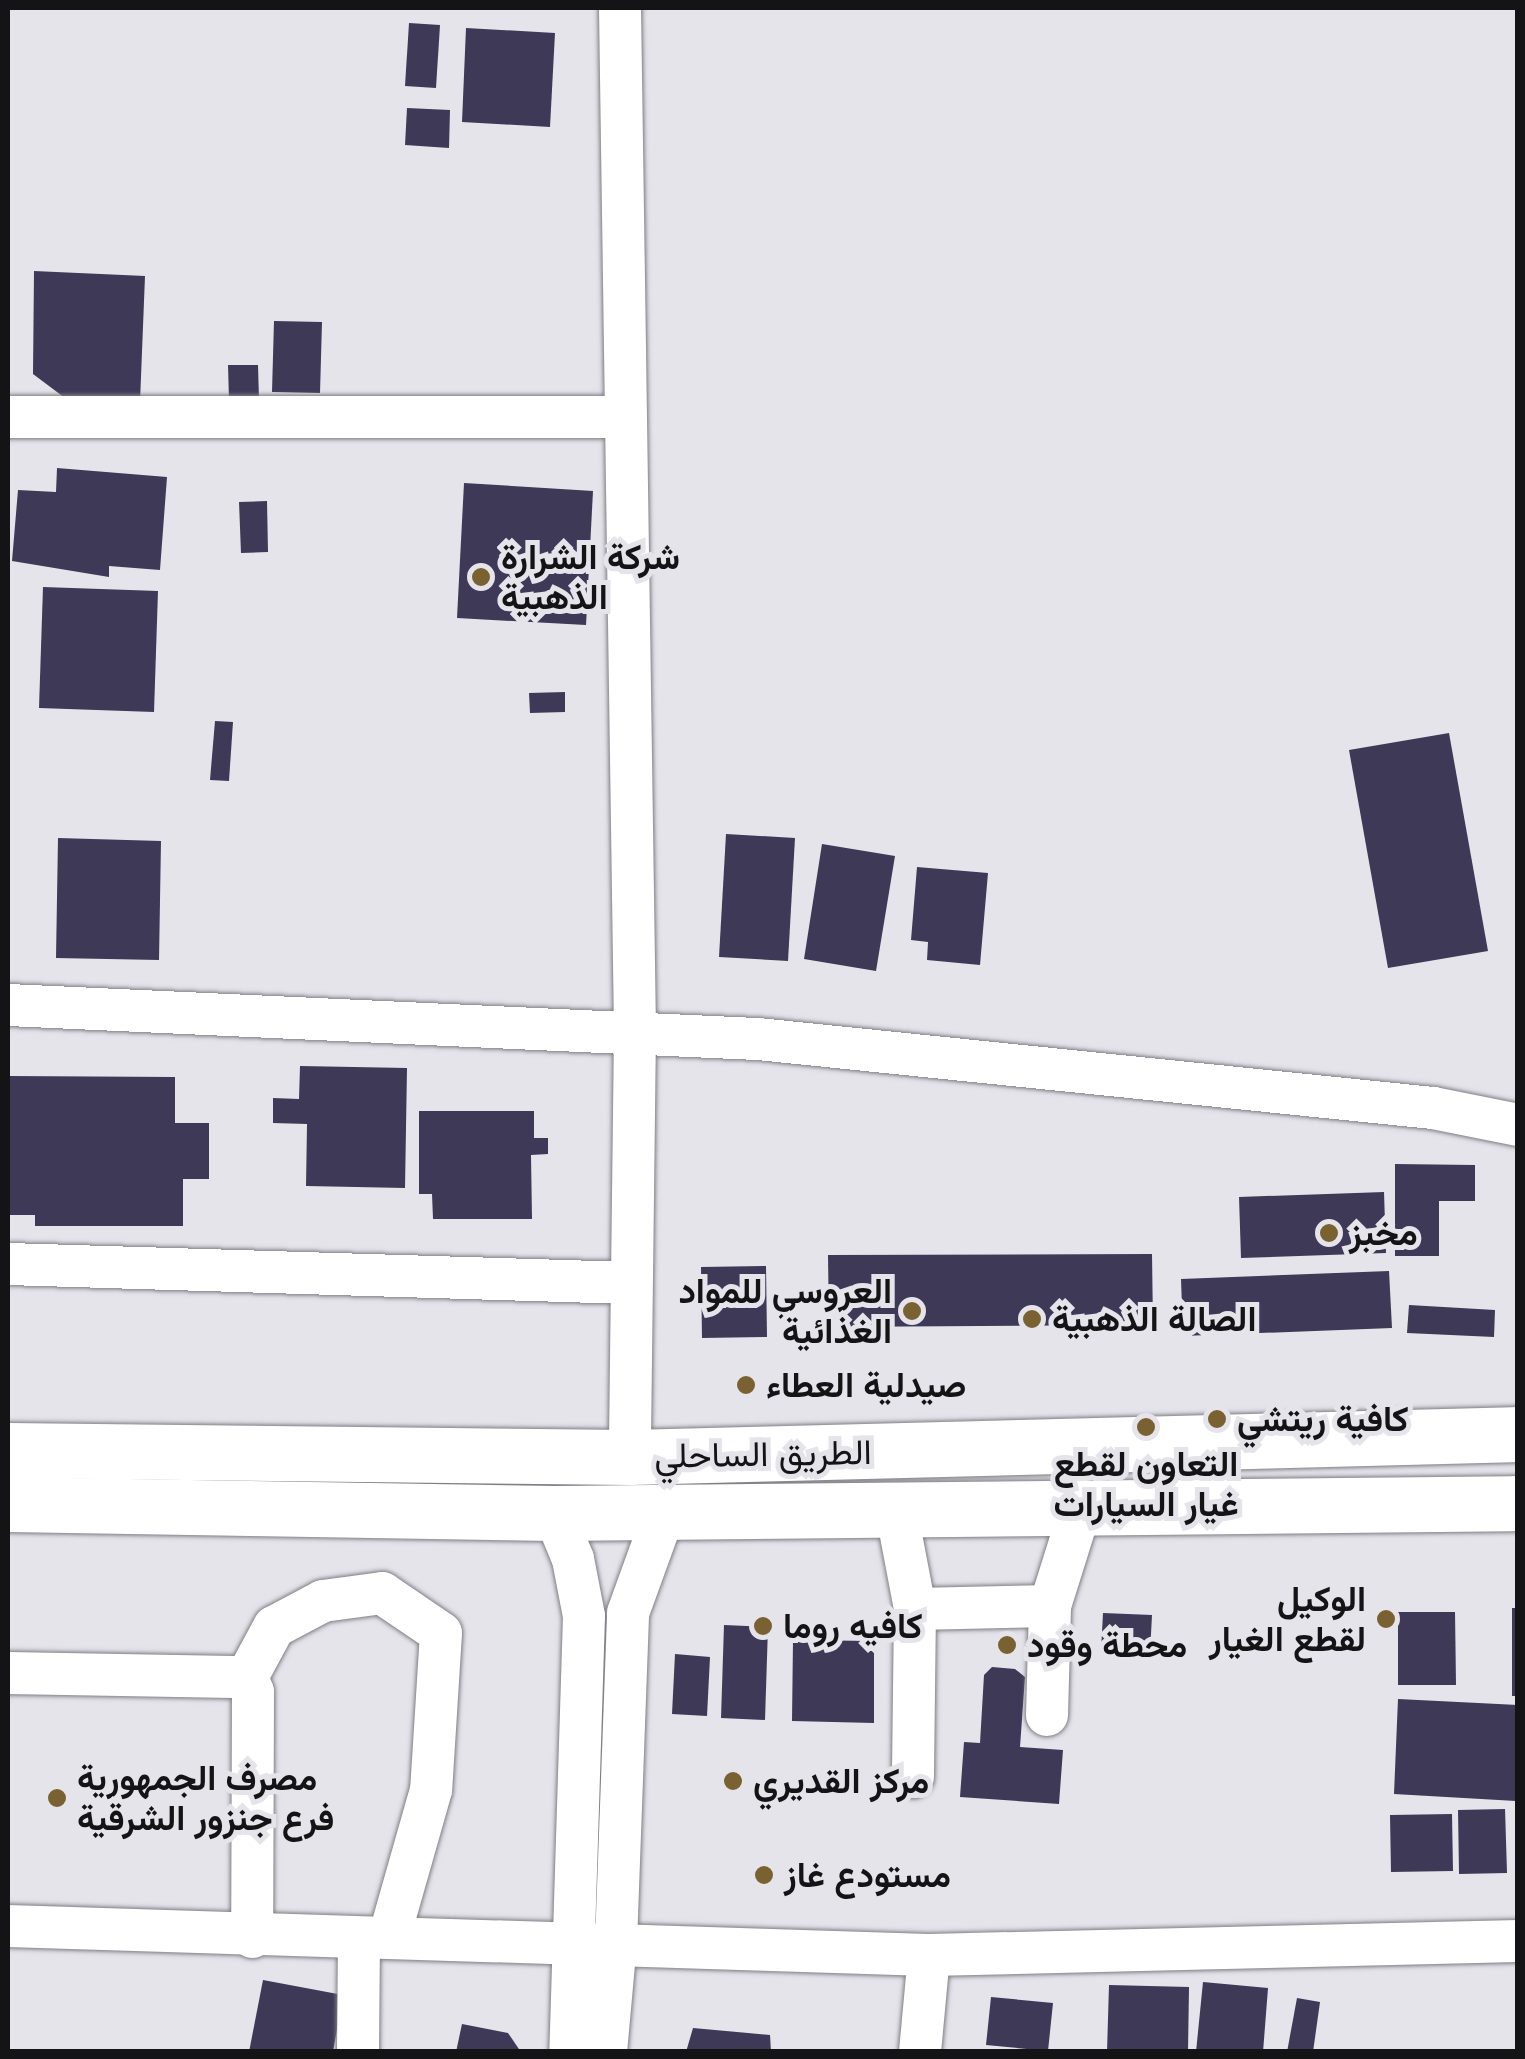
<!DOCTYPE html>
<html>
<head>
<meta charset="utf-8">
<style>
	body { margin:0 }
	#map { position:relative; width:1525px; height:2059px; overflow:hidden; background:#e5e4eb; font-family:"Libre Baskerville",Vazirmatn,serif }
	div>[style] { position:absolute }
	.building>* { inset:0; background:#3d3957 }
	.roads { filter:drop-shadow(0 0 2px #7f7e85) drop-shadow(0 0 2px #7f7e85) }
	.minor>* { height:42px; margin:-21px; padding:0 21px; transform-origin:21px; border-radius:21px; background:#fff }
	.highway>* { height:55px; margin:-27.5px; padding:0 27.5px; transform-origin:27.5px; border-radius:27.5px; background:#fff }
	.dots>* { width:28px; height:28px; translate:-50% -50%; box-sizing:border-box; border:5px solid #e5e4eb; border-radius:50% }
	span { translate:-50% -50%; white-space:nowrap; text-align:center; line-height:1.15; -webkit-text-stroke:10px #e5e4eb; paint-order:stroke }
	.poi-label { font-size:35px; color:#141417; font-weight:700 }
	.left { translate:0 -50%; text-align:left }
	.right { translate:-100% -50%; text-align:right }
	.street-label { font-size:35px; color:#141417 }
	.frame { position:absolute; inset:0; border:10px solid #141417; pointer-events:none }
</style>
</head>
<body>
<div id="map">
	<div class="building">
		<i style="clip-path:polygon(409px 23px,440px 25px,436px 88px,405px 86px)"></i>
		<i style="clip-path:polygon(466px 28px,555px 33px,550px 127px,462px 122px)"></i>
		<i style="clip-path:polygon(407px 108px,450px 110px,449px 148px,405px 145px)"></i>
		<i style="clip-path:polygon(34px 271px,145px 276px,140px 402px,65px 398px,33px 374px)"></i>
		<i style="clip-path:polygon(274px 321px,322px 322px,320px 393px,272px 392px)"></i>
		<i style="clip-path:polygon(228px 365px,258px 365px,259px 400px,229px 400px)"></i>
		<i style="clip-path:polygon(57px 468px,167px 477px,160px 570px,109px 566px,109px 577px,12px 561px,18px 490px,56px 492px)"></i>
		<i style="clip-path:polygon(464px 483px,593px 491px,586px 625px,457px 618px)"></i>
		<i style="clip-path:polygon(267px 501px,268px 552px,241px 553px,239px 502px)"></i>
		<i style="clip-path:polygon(43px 587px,158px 591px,154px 712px,39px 708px)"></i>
		<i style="clip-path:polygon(565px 692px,565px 712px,530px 713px,529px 693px)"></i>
		<i style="clip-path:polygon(215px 721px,233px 722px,229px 781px,210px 780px)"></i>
		<i style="clip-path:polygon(1449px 733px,1488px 951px,1388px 968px,1349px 750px)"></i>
		<i style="clip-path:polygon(726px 834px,795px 838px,788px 961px,719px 957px)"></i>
		<i style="clip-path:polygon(58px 838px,161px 841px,159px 960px,56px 958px)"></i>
		<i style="clip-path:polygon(822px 844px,895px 856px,876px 971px,804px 959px)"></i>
		<i style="clip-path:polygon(917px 867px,988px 873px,980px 965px,927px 960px,928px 942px,911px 940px)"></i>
		<i style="clip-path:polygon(300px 1066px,407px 1068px,405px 1188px,306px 1186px,307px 1124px,273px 1123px,273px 1098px,299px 1099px)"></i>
		<i style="clip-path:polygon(9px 1076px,175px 1077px,175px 1123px,209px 1123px,209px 1179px,183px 1179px,183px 1226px,35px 1226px,35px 1215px,8px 1215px)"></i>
		<i style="clip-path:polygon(419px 1111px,534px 1111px,534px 1138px,548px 1138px,548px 1154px,531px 1155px,532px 1219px,433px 1219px,432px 1194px,419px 1194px)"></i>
		<i style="clip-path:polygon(1395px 1164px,1475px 1165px,1475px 1201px,1439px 1201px,1439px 1256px,1395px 1256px)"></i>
		<i style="clip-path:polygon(1384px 1192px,1386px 1253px,1241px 1258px,1239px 1197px)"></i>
		<i style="clip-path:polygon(1152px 1254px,1153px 1325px,829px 1327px,828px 1255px)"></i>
		<i style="clip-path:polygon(766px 1266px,767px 1337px,702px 1338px,701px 1267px)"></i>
		<i style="clip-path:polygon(1389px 1271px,1392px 1328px,1183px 1336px,1181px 1279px)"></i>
		<i style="clip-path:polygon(1409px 1305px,1495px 1310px,1494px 1337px,1407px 1333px)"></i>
		<i style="clip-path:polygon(1512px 1608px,1518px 1608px,1518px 1696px,1512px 1696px)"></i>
		<i style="clip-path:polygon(1398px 1612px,1455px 1612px,1456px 1685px,1398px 1685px)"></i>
		<i style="clip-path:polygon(1103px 1613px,1152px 1615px,1150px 1653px,1101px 1651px)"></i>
		<i style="clip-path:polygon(724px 1625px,768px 1627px,765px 1720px,721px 1718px)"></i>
		<i style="clip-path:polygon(793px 1640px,874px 1641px,874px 1723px,792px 1721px)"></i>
		<i style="clip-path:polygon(675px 1654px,710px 1657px,707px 1716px,672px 1714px)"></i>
		<i style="clip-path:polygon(992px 1667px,1015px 1669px,1025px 1677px,1020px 1747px,1063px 1750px,1059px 1804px,960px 1797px,964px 1742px,980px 1743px,984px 1675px)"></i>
		<i style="clip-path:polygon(1398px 1699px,1518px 1705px,1516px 1801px,1394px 1794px)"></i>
		<i style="clip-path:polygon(1505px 1809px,1507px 1873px,1459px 1874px,1458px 1810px)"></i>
		<i style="clip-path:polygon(1452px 1814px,1453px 1871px,1391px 1872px,1390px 1815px)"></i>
		<i style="clip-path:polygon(263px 1980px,343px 1995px,333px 2052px,249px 2052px)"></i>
		<i style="clip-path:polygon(1203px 1982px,1268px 1988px,1263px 2052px,1196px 2052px)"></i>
		<i style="clip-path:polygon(1109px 1985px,1189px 1987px,1188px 2052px,1107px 2052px)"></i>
		<i style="clip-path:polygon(991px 1997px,1053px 2003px,1048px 2051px,986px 2045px)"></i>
		<i style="clip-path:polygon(1297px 1998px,1320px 2002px,1313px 2052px,1287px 2052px)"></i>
		<i style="clip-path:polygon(462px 2024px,508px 2033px,521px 2052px,456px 2052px)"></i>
		<i style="clip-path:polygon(693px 2028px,770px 2035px,771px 2052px,686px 2052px)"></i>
	</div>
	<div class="roads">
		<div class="minor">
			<i style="left:620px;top:8px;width:1023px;rotate:89.16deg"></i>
			<i style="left:635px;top:1031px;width:426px;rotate:90.7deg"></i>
			<i style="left:8px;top:417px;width:614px"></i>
			<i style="left:8px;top:1005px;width:751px;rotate:2.6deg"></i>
			<i style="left:758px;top:1039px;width:679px;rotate:5.84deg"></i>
			<i style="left:1433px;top:1108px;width:87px;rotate:11.3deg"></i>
			<i style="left:8px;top:1264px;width:622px;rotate:1.75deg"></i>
			<i style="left:896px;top:1509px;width:102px;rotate:79.2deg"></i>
			<i style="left:915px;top:1609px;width:168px;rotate:90.7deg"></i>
			<i style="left:554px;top:1513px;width:50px;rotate:67.6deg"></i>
			<i style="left:573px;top:1559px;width:58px;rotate:79.1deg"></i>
			<i style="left:584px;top:1616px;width:436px;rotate:91.8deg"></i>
			<i style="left:915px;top:1609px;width:135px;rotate:-1.3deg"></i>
			<i style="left:1050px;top:1606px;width:104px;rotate:-72.6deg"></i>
			<i style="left:8px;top:1673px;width:239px;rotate:1deg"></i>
			<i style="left:247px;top:1677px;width:16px;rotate:68deg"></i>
			<i style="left:253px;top:1692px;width:245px;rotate:90.2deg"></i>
			<i style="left:247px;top:1677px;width:57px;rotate:-61.6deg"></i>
			<i style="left:274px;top:1627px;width:55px;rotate:-28deg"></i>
			<i style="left:323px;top:1601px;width:60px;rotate:-7.7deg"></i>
			<i style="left:382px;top:1593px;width:71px;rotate:34.1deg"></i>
			<i style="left:441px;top:1633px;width:157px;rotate:93.6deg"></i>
			<i style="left:431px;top:1790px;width:153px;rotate:105.9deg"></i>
			<i style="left:1047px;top:1715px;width:109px;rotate:-88.4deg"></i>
			<i style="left:8px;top:1926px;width:921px;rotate:1.8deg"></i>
			<i style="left:929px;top:1955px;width:589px;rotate:-1.36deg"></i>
			<i style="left:358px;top:2052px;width:111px;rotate:-89.5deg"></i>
			<i style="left:606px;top:2052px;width:109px;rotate:-84.8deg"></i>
			<i style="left:616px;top:1943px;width:330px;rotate:-87.9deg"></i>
			<i style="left:628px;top:1613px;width:109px;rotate:-70.1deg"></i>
			<i style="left:920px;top:2052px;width:97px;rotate:-84.7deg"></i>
		</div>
		<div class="highway">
			<i style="left:8px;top:1450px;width:622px;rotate:0.64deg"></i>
			<i style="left:630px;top:1457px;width:888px;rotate:-1.48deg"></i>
			<i style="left:8px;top:1504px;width:546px;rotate:0.94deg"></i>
			<i style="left:554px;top:1513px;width:964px;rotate:-0.59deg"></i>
		</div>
	</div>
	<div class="dots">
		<i style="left:481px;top:577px;background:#7a6132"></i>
		<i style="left:1329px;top:1233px;background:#7a6132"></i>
		<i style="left:912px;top:1311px;background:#7a6132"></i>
		<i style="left:1032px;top:1319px;background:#7a6132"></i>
		<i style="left:746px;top:1385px;background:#7a6132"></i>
		<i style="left:1217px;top:1419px;background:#7a6132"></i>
		<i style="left:1146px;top:1427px;background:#7a6132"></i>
		<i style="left:1386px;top:1619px;background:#7a6132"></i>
		<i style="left:763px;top:1626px;background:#7a6132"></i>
		<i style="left:1007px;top:1645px;background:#7a6132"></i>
		<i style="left:733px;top:1781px;background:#7a6132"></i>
		<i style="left:57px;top:1798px;background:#7a6132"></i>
		<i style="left:764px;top:1875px;background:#7a6132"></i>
	</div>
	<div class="poi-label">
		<span class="left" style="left:501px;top:577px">شركة الشرارة<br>الذهبية</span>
		<span class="left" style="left:1349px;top:1233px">مخبز</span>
		<span class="right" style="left:892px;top:1311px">العروسي للمواد<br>الغذائية</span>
		<span class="left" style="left:1052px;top:1319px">الصالة الذهبية</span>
		<span class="left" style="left:766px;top:1385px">صيدلية العطاء</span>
		<span class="left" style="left:1237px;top:1419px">كافية ريتشي</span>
		<span style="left:1146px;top:1484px">التعاون لقطع<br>غيار السيارات</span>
		<span class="right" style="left:1366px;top:1619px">الوكيل<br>لقطع الغيار</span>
		<span class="left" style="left:783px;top:1626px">كافيه روما</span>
		<span class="left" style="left:1027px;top:1645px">محطة وقود</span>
		<span class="left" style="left:77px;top:1798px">مصرف الجمهورية<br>فرع جنزور الشرقية</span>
		<span class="left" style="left:753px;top:1781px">مركز القديري</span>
		<span class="left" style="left:784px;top:1875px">مستودع غاز</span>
	</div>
	<div class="street-label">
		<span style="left:763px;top:1454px;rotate:-1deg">الطريق الساحلي</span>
	</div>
	<div class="frame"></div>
</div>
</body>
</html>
